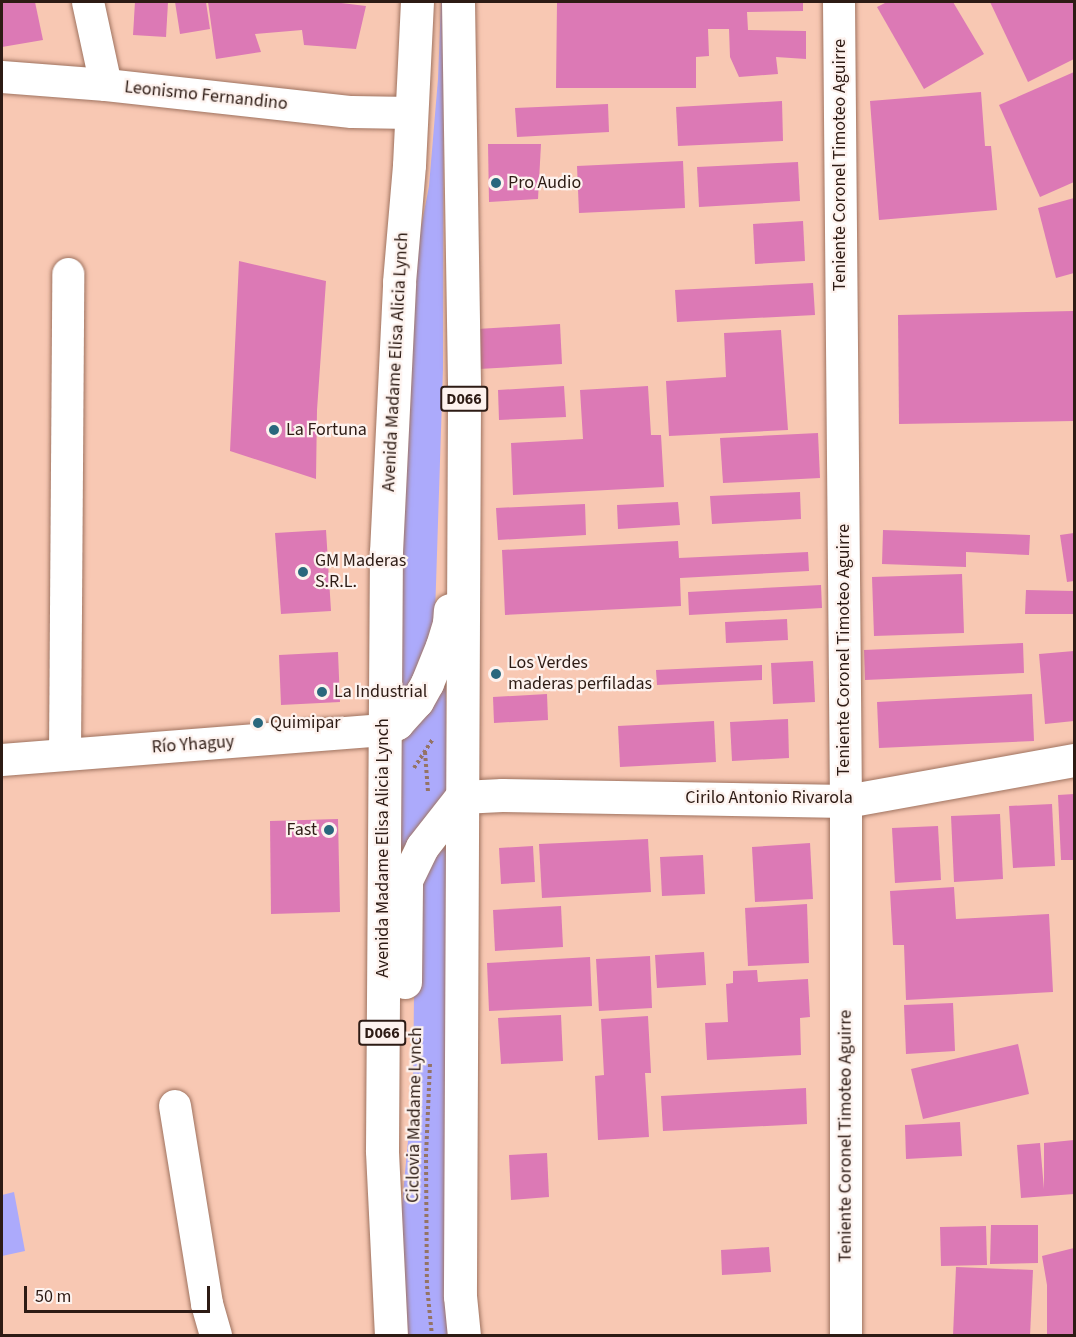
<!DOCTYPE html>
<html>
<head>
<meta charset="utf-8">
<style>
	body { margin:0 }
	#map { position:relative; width:1076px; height:1337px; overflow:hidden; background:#f8c8b3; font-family:"Source Sans 3",sans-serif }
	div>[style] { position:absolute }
	.green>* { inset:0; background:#acaafb }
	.building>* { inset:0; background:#dc79b5 }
	.path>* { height:4px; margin-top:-2px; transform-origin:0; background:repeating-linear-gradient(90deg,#947365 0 3px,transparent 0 6px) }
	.roads { filter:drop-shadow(0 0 2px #9f7360) drop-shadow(0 0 2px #9f7360) }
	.minor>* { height:32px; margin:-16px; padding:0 16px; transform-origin:16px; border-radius:16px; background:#fff }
	.major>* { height:33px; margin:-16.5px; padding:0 16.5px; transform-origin:16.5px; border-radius:16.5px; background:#fff }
	.highway>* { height:33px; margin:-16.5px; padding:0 16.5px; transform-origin:16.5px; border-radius:16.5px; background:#fff }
	.dots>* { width:16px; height:16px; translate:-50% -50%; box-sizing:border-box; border:3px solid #fdf2ee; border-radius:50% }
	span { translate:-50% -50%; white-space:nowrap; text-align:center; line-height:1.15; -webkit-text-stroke:4.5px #fdf2ee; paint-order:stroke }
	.shield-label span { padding:2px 4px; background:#fdf2ee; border:2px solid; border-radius:4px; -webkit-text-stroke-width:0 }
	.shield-label { font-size:16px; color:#2d1b14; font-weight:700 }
	.street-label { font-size:18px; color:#2d1b14 }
	.poi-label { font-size:18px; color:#2d1b14 }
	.left { translate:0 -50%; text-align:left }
	.right { translate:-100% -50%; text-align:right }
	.frame { position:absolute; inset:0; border:3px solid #2d1b14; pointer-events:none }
	.scale { position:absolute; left:24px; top:1286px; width:186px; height:27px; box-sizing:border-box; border:3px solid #2d1b14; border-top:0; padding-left:8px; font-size:18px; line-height:21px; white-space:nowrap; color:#2d1b14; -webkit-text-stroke:4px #fdf2ee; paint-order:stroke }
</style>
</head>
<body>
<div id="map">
	<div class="green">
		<i style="clip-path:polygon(441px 2px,444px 2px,443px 369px,435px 615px,431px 645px,397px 705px,403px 371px,419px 238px,429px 186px,438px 79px)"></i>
		<i style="clip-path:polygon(446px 668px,447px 797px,399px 860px,399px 743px)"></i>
		<i style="clip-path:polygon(446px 838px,453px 1335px,408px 1336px,399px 1238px,413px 1086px,415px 907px,417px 890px)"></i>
		<i style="clip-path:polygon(14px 1192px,25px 1251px,2px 1256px,2px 1195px)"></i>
	</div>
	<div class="building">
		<i style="clip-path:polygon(2px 2px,35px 2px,43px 40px,2px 47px)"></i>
		<i style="clip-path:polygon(135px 2px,168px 2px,166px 37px,133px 35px)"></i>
		<i style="clip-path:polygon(175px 2px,206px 2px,210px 29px,180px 34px)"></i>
		<i style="clip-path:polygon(208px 2px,333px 2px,366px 6px,356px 49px,304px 45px,302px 30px,255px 34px,261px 52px,216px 59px)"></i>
		<i style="clip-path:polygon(557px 2px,803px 2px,803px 11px,747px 12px,748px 30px,806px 31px,806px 59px,776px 57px,778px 74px,739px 77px,730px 57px,729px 29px,708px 29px,709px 56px,696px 57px,696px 88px,556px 88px)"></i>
		<i style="clip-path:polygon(887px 2px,953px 2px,984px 54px,924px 89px,877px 7px)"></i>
		<i style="clip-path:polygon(990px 2px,1074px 2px,1074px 59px,1028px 82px)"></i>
		<i style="clip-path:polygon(1074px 72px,1074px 182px,1040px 197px,999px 105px)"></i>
		<i style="clip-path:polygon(981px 92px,985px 146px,991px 146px,997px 210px,879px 220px,870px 101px)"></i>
		<i style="clip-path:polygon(782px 101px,783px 141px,678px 146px,676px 107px)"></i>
		<i style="clip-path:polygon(608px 104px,609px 132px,517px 137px,515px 108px)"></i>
		<i style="clip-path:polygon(488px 144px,541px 144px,538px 199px,489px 202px)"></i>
		<i style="clip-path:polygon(683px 161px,685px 208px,579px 213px,577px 166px)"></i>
		<i style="clip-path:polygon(798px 162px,800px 201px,699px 207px,697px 167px)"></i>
		<i style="clip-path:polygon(1074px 198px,1074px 273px,1056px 278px,1038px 208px)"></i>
		<i style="clip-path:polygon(803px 221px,805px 261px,755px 264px,753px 224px)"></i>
		<i style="clip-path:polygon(239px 261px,326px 281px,317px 410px,316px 479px,230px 451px)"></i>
		<i style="clip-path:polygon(813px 283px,815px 315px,677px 322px,675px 290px)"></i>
		<i style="clip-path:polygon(1073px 311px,1074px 421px,899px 424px,898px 315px)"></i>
		<i style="clip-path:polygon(560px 324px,562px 364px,479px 369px,477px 329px)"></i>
		<i style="clip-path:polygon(781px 330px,788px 430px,669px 436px,666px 381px,726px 377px,724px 333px)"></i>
		<i style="clip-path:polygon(564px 386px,566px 417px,499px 420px,498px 390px)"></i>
		<i style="clip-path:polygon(648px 386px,651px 435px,661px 435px,664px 487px,513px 495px,511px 443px,583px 439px,580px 390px)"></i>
		<i style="clip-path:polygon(818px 433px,820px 478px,723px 483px,720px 438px)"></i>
		<i style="clip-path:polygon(800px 492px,801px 519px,712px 524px,710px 496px)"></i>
		<i style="clip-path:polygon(678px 502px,680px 525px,618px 529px,617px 505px)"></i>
		<i style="clip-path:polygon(585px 504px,586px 535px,498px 540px,496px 508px)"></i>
		<i style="clip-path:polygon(326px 530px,331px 611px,281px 614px,275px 533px)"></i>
		<i style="clip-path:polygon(883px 530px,1030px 535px,1029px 555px,966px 552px,966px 567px,882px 564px)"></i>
		<i style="clip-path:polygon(1074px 533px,1074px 581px,1067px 582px,1060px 535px)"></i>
		<i style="clip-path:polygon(678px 541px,679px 558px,808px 552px,809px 571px,680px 578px,681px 606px,505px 615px,502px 550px)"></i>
		<i style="clip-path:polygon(962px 574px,964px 633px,874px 636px,872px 577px)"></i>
		<i style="clip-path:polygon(821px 585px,822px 608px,689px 615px,688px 592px)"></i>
		<i style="clip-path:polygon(1026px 590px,1074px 591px,1074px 614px,1025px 614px)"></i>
		<i style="clip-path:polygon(787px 619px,788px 640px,726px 643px,725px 622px)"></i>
		<i style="clip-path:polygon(1023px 643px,1024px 673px,865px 680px,864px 650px)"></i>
		<i style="clip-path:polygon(1074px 651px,1074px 721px,1045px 724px,1039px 654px)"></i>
		<i style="clip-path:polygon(338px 652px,340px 702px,281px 705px,279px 655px)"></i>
		<i style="clip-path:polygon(813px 661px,815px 702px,773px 704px,771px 663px)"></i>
		<i style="clip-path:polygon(762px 665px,762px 680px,657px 685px,656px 670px)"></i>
		<i style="clip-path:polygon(547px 694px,548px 720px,494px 723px,493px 697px)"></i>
		<i style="clip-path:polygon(1032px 694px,1034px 741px,879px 748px,877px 702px)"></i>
		<i style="clip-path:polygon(788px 719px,789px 758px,732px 761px,730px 722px)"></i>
		<i style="clip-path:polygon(714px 721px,716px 762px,620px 767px,618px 726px)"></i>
		<i style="clip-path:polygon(1074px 794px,1074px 860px,1061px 860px,1058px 795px)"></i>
		<i style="clip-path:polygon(1052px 804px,1055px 866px,1013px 868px,1009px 806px)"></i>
		<i style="clip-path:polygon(1000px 814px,1003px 879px,954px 882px,951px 816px)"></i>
		<i style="clip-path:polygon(338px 819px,340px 912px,271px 914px,270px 821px)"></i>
		<i style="clip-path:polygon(938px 826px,941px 880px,895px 883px,892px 828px)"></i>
		<i style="clip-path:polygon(648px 839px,651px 892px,542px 898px,539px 844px)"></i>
		<i style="clip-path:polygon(810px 843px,813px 899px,755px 902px,752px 847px)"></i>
		<i style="clip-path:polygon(533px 846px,535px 882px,501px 884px,499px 848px)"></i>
		<i style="clip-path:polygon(703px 855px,705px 894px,662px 896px,660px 857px)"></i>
		<i style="clip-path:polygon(954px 887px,956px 919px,1049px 914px,1053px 992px,906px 1000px,904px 945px,893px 945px,890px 891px)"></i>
		<i style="clip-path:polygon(807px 904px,809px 963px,748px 966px,745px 908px)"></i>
		<i style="clip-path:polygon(561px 906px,563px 947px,495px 951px,493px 910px)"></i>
		<i style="clip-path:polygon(704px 952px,706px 985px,657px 988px,655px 955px)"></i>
		<i style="clip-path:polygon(650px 956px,652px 1008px,599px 1011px,596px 959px)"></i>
		<i style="clip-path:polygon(590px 957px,592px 1006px,489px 1011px,487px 963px)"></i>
		<i style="clip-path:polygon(757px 970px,758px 982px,808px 979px,810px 1017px,800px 1018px,801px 1055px,707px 1060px,705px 1023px,728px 1022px,726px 984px,733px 983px,733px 971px)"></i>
		<i style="clip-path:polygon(953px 1003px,955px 1051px,906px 1054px,904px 1005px)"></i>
		<i style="clip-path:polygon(561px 1015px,563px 1061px,501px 1064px,498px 1018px)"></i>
		<i style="clip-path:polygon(648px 1016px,651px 1073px,645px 1073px,649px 1137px,598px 1140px,595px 1076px,604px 1075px,601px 1019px)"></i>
		<i style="clip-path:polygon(1018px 1044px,1029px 1094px,923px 1119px,911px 1069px)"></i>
		<i style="clip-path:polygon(806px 1088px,807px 1124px,663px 1131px,661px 1096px)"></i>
		<i style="clip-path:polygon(960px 1122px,962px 1156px,906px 1159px,905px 1125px)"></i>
		<i style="clip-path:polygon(1074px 1140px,1074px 1194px,1021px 1198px,1017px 1145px,1040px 1143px,1044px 1189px,1044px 1143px)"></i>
		<i style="clip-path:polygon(547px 1153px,549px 1197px,511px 1200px,509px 1155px)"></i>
		<i style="clip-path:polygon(991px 1225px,1038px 1225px,1038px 1263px,990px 1264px)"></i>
		<i style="clip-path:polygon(986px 1226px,987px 1265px,941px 1266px,940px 1227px)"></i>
		<i style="clip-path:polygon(769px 1247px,771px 1272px,722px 1275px,721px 1250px)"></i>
		<i style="clip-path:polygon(1074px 1248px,1074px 1336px,1047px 1336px,1047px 1285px,1042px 1256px)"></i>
		<i style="clip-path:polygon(956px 1267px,1033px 1270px,1030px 1336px,953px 1336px)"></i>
	</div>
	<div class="path">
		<i style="left:425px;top:752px;width:40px;rotate:85.7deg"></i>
		<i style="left:414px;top:768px;width:35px;rotate:-57deg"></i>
		<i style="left:430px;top:1064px;width:90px;rotate:92.5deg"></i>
		<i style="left:426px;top:1154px;width:132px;rotate:89.6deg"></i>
		<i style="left:427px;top:1286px;width:50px;rotate:84.3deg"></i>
	</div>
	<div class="roads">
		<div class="minor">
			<i style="left:88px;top:2px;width:85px;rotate:77.8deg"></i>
			<i style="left:839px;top:2px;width:799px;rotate:89.5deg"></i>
			<i style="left:846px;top:801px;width:535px;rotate:90deg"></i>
			<i style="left:2px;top:77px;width:104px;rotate:4.4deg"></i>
			<i style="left:106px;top:85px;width:247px;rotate:6.3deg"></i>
			<i style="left:352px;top:112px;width:59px;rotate:1deg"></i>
			<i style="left:65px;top:754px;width:480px;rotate:-89.6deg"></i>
			<i style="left:2px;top:760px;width:383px;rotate:-4.5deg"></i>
			<i style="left:175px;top:1106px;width:201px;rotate:80.8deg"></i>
			<i style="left:207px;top:1304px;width:33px;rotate:74deg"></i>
		</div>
		<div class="major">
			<i style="left:461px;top:797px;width:41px;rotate:-2.8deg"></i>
			<i style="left:502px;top:795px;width:344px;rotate:1deg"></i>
			<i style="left:846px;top:801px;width:232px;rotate:-10.2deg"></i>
		</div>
		<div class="highway">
			<i style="left:458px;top:2px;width:399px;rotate:89.1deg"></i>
			<i style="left:464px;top:401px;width:895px;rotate:90.26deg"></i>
			<i style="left:460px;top:1296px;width:40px;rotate:84.3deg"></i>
			<i style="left:384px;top:730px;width:15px;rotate:-28deg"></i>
			<i style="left:397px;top:723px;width:30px;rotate:-48deg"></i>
			<i style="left:417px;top:701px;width:21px;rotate:-61deg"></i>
			<i style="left:427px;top:683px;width:40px;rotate:-68deg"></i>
			<i style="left:442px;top:646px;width:24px;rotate:-73deg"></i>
			<i style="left:449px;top:623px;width:13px;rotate:-86deg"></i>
			<i style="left:405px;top:982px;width:102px;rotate:-89.4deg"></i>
			<i style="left:406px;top:880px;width:37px;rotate:-64deg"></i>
			<i style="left:422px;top:847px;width:63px;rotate:-52deg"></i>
			<i style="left:391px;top:1336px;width:186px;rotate:-92.8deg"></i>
			<i style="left:382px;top:1150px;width:598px;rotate:-89.62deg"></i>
			<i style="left:386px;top:552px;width:270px;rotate:-87.2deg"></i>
			<i style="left:399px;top:282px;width:117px;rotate:-85.1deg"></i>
			<i style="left:409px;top:165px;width:163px;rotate:-87.2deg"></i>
		</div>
	</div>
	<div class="dots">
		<i style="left:496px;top:183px;background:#29677d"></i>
		<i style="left:274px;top:430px;background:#29677d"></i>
		<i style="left:303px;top:572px;background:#29677d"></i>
		<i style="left:496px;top:674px;background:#29677d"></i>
		<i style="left:322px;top:692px;background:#29677d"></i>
		<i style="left:258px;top:723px;background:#29677d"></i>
		<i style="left:329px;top:830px;background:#29677d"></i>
	</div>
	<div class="shield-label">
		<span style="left:464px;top:399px">D066</span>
		<span style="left:382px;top:1033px">D066</span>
	</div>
	<div class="street-label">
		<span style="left:206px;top:96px;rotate:6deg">Leonismo Fernandino</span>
		<span style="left:840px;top:165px;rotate:-90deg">Teniente Coronel Timoteo Aguirre</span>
		<span style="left:396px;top:362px;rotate:-87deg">Avenida Madame Elisa Alicia Lynch</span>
		<span style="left:844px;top:650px;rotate:-90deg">Teniente Coronel Timoteo Aguirre</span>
		<span style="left:193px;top:745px;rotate:-4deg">Río Yhaguy</span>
		<span style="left:769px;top:798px">Cirilo Antonio Rivarola</span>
		<span style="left:383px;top:848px;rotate:-90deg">Avenida Madame Elisa Alicia Lynch</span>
		<span style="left:415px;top:1115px;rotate:-89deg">Ciclovia Madame Lynch</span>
		<span style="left:846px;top:1136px;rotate:-90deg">Teniente Coronel Timoteo Aguirre</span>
	</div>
	<div class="poi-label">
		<span class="left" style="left:508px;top:183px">Pro Audio</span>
		<span class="left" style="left:286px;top:430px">La Fortuna</span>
		<span class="left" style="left:315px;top:572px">GM Maderas<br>S.R.L.</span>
		<span class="left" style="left:508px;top:674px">Los Verdes<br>maderas perfiladas</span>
		<span class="left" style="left:334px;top:692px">La Industrial</span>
		<span class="left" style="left:270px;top:723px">Quimipar</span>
		<span class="right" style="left:317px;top:830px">Fast</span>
	</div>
	<div class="frame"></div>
	<div class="scale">50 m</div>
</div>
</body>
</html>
